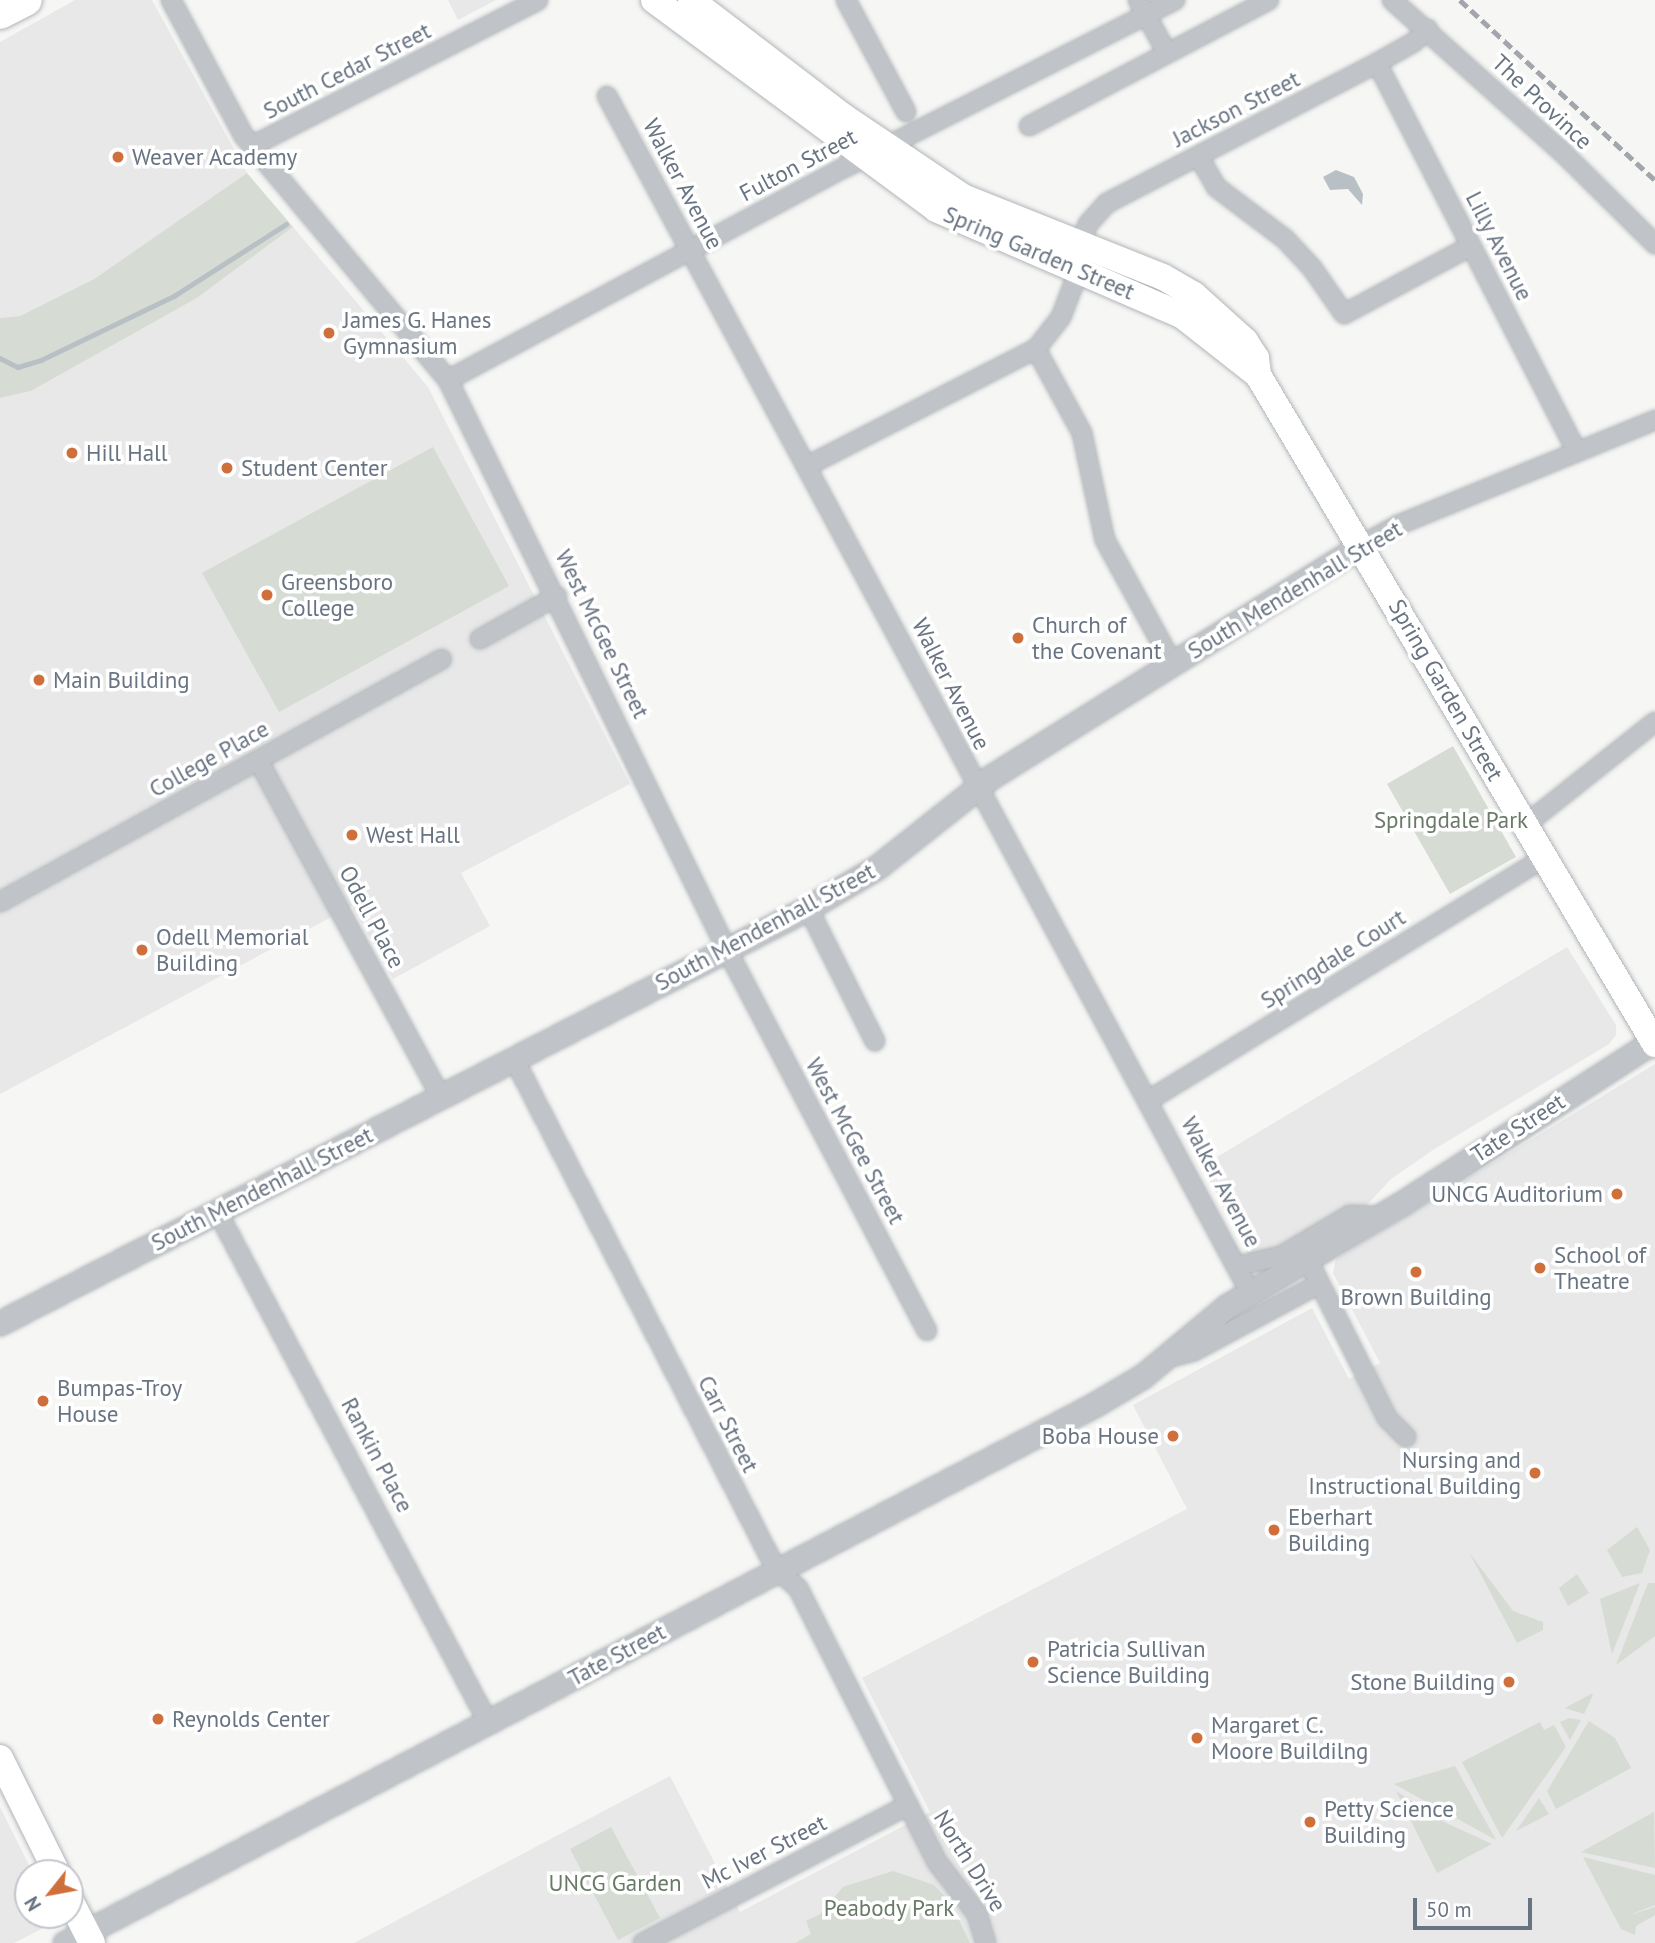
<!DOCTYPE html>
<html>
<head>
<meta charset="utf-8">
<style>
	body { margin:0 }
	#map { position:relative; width:1655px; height:1943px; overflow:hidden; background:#f6f7f4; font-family:"PT Sans",sans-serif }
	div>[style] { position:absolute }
	.built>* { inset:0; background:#e7e8e7 }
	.green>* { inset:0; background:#d6dbd4 }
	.water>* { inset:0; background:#b8c0c6 }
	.stream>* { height:4.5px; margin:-2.25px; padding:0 2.25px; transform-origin:2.25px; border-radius:2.25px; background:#b8c0c6 }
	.roads { filter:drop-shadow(0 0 2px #b1b5ba) drop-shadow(0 0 2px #b1b5ba) }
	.minor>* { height:18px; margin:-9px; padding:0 9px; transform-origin:9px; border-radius:9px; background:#c0c3c7 }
	.tertiary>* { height:23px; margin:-11.5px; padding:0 11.5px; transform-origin:11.5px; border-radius:11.5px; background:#c0c3c7 }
	.secondary>* { height:26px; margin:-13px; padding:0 13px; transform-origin:13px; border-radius:13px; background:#fff }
	.primary>* { height:30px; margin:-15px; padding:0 15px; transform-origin:15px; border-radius:15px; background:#fff }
	.rail>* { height:4.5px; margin-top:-2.25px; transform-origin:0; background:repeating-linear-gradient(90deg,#a2a6ac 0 10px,transparent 0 15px) }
	.dots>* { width:19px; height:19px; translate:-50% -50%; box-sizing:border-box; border:4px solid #fff; border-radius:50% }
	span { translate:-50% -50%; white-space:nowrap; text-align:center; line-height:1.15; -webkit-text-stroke:7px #fff; paint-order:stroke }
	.street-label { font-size:23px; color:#697482 }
	.poi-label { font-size:23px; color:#697482 }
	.left { translate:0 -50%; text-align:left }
	.right { translate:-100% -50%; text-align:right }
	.park-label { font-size:23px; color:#697a67 }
	.north { position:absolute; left:14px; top:1859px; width:70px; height:70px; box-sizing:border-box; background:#fff; border:2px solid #c3c7cd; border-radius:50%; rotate:239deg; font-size:19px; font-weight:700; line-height:28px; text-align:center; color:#697482 }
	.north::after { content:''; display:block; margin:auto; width:24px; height:32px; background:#cf6f3c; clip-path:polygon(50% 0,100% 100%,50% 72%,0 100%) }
	.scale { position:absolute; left:1413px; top:1898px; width:119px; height:32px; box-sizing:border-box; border:4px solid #697482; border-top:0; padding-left:9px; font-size:21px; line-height:24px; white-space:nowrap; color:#697482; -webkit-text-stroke:5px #fff; paint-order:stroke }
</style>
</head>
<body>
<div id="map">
	<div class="built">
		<i style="clip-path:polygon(75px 0,152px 0,247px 173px,94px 279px,20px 316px,0 318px,0 42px)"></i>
		<i style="clip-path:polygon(448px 0,496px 0,458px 20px)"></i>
		<i style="clip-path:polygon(293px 227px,428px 387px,630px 784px,461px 873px,490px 926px,393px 979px,352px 906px,0 1094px,0 398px,31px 391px,197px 298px)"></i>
		<i style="clip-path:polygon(1567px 947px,1616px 1025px,1616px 1035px,1609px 1044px,1433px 1150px,1391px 1179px,1352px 1221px,1258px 1273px,1202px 1166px)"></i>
		<i style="clip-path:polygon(1655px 1064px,1655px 1943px,354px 1943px,670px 1776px,740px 1912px,930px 1812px,862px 1678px,1187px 1509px,1133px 1405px,1312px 1308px,1349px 1379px,1380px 1363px,1333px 1273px,1336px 1259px)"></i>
		<i style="clip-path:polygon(0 1807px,33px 1873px,28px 1873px,28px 1915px,55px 1916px,53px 1923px,14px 1943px,0 1943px)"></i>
	</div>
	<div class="green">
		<i style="clip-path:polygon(247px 173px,293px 227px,197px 298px,31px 391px,0 398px,0 318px,20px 316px,94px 279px)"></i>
		<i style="clip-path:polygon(433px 447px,509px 586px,279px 712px,202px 573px)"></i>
		<i style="clip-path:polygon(1453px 746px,1516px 857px,1450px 894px,1387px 784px)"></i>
		<i style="clip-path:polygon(1637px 1527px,1650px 1550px,1642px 1573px,1622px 1577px,1607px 1550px)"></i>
		<i style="clip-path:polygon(1469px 1552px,1513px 1611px,1543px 1622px,1543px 1630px,1517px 1643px)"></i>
		<i style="clip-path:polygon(1577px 1574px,1589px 1593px,1568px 1606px,1559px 1588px)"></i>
		<i style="clip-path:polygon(1640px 1583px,1612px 1654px,1600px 1599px)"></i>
		<i style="clip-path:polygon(1648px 1583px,1655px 1583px,1655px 1636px,1616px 1665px)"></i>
		<i style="clip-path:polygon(1593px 1695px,1584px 1714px,1565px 1708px,1591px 1694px)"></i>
		<i style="clip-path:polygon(1569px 1718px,1581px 1720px,1570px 1740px,1560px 1722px)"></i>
		<i style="clip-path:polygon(1589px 1721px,1615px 1738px,1631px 1768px,1556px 1809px,1547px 1791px)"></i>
		<i style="clip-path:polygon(1540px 1722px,1544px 1730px,1554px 1725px,1566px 1747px,1502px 1838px,1462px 1762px)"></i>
		<i style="clip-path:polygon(1455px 1766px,1496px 1840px,1394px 1784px)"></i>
		<i style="clip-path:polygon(1396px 1791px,1444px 1822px,1492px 1844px,1437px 1873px)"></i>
		<i style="clip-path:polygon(1539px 1798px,1549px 1814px,1516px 1831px)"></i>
		<i style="clip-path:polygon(1654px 1812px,1655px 1868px,1581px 1852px)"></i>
		<i style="clip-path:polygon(611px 1827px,660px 1918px,618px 1940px,570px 1849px)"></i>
		<i style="clip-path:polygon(1583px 1857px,1655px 1875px,1655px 1905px,1627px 1916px,1655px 1907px,1655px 1915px,1636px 1926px,1635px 1935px,1621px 1929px)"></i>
		<i style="clip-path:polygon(893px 1871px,934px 1885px,951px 1903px,970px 1943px,795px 1943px,811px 1934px,806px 1921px,820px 1914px,843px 1887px)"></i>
	</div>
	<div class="water">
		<i style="clip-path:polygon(1336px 170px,1354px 177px,1363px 194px,1362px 205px,1348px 189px,1330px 190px,1323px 177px)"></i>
	</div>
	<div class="stream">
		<i style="left:0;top:358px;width:20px;rotate:27deg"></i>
		<i style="left:18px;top:367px;width:24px;rotate:-17deg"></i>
		<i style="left:41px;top:360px;width:148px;rotate:-25.7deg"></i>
		<i style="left:174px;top:296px;width:133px;rotate:-32.7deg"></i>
	</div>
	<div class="roads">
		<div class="minor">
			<i style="left:171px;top:0;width:154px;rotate:61.8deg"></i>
			<i style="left:244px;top:136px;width:318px;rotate:50.1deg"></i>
			<i style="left:448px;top:380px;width:635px;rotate:63.92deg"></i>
			<i style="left:727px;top:950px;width:430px;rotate:62.3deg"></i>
			<i style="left:846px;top:0;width:127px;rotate:61.8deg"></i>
			<i style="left:1138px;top:0;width:60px;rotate:61.3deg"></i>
			<i style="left:1392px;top:0;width:225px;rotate:41.8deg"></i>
			<i style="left:1560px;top:150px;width:134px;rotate:44.7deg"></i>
			<i style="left:1377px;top:63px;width:437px;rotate:62.8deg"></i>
			<i style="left:607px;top:96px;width:1360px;rotate:61.74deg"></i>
			<i style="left:1029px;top:126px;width:271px;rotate:-27.7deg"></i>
			<i style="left:252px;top:146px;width:321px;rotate:-27deg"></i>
			<i style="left:1199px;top:157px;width:34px;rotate:60deg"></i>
			<i style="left:1216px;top:187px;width:86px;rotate:37deg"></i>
			<i style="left:1285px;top:239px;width:40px;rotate:47deg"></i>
			<i style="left:1312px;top:268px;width:56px;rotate:55.2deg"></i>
			<i style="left:1344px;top:314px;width:144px;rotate:-28.2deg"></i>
			<i style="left:1080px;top:245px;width:22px;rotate:-69deg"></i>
			<i style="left:1088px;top:224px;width:28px;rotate:-48deg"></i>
			<i style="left:1107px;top:203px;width:304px;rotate:-27.4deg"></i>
			<i style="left:1377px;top:63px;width:43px;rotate:-29.6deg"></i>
			<i style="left:1414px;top:42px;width:19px;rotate:-43deg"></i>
			<i style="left:1036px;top:349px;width:96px;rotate:61.3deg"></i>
			<i style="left:1082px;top:433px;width:109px;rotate:77.9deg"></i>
			<i style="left:1105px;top:540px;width:141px;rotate:61.3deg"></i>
			<i style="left:448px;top:380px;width:451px;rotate:-28.2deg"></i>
			<i style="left:846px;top:167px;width:369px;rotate:-26.9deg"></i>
			<i style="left:809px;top:465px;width:255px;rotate:-27.1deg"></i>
			<i style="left:1036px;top:349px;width:41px;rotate:-52deg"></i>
			<i style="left:1061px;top:317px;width:50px;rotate:-69deg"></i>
			<i style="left:1362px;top:545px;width:41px;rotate:-29.1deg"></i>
			<i style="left:1398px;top:525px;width:278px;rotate:-22.2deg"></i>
			<i style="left:480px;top:639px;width:88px;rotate:-29.2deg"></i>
			<i style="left:258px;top:760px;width:383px;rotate:61.5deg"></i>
			<i style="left:1525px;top:825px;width:166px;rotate:-38.4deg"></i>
			<i style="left:0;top:902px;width:504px;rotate:-28.8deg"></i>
			<i style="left:808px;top:908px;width:149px;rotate:63.3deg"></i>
			<i style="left:514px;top:1059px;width:573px;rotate:62.81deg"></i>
			<i style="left:776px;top:1569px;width:29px;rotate:41deg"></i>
			<i style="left:798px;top:1588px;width:307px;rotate:63.1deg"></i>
			<i style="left:937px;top:1862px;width:66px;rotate:52.4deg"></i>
			<i style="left:977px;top:1914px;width:30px;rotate:73deg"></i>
			<i style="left:1149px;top:1100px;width:461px;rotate:-31.5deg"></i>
			<i style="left:217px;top:1211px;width:581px;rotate:62.07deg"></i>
			<i style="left:1308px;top:1260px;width:177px;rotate:63.4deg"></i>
			<i style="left:1387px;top:1418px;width:27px;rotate:45deg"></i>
			<i style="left:1237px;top:1266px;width:45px;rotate:-12.8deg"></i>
			<i style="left:1281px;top:1256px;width:80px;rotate:-30.7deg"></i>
			<i style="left:1350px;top:1215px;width:30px;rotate:2deg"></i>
			<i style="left:1168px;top:1358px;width:27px;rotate:-15deg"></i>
			<i style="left:1194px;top:1351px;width:142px;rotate:-28.2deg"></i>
			<i style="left:643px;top:1943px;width:299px;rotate:-27.5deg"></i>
		</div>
		<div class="tertiary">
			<i style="left:0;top:1323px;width:908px;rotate:-27.19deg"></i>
			<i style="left:808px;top:908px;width:79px;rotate:-30.5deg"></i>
			<i style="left:876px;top:868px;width:147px;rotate:-38.4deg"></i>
			<i style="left:991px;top:777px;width:438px;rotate:-32deg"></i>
			<i style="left:65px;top:1943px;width:1161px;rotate:-27.6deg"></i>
			<i style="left:1094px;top:1405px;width:57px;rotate:-30.6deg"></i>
			<i style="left:1143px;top:1376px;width:109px;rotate:-39.8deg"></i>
			<i style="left:1227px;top:1306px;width:202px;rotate:-30.4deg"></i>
			<i style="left:1401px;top:1204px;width:302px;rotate:-32.8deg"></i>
		</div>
		<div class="secondary">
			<i style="left:654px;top:0;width:351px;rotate:36.5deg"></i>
			<i style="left:936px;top:209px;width:269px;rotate:23.4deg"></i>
			<i style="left:1183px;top:316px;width:95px;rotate:38.2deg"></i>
			<i style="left:1258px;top:375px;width:778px;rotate:59.31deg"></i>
			<i style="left:691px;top:0;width:193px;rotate:37.4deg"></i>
			<i style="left:844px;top:117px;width:143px;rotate:33.9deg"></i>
			<i style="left:963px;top:197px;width:215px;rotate:21.8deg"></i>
			<i style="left:1163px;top:277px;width:36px;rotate:30deg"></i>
			<i style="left:1194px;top:295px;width:69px;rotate:42deg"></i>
			<i style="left:1245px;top:341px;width:20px;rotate:57deg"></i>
			<i style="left:1256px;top:358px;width:16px;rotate:83deg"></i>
			<i style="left:0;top:1758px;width:128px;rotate:63.6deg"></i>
			<i style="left:70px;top:1900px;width:48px;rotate:62.9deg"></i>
		</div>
		<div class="primary">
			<i style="left:0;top:14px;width:30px;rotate:-27deg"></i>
		</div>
	</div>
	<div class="rail">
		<i style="left:1460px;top:0;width:265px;rotate:42.7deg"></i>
	</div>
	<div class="dots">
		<i style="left:118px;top:157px;background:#cf6f3c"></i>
		<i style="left:329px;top:333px;background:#cf6f3c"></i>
		<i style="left:72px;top:453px;background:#cf6f3c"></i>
		<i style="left:227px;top:468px;background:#cf6f3c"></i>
		<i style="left:267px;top:595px;background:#cf6f3c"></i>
		<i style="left:1018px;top:638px;background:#cf6f3c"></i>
		<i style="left:39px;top:680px;background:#cf6f3c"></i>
		<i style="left:352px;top:835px;background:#cf6f3c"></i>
		<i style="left:142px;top:950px;background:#cf6f3c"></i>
		<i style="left:1617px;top:1194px;background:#cf6f3c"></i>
		<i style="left:1540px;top:1268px;background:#cf6f3c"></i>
		<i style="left:1416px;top:1272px;background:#cf6f3c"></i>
		<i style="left:43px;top:1401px;background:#cf6f3c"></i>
		<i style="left:1173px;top:1436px;background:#cf6f3c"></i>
		<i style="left:1535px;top:1473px;background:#cf6f3c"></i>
		<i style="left:1274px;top:1530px;background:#cf6f3c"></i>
		<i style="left:1033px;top:1662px;background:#cf6f3c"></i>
		<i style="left:1509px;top:1682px;background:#cf6f3c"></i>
		<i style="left:158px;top:1719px;background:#cf6f3c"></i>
		<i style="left:1197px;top:1738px;background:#cf6f3c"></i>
		<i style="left:1310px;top:1822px;background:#cf6f3c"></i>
	</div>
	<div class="street-label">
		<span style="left:347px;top:71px;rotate:-27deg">South Cedar Street</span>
		<span style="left:1542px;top:102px;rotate:43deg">The Province</span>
		<span style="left:1236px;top:109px;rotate:-27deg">Jackson Street</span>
		<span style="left:798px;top:165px;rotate:-28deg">Fulton Street</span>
		<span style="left:683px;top:184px;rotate:62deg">Walker Avenue</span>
		<span style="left:1499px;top:246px;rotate:63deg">Lilly Avenue</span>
		<span style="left:1039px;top:253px;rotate:23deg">Spring Garden Street</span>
		<span style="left:1295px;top:590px;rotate:-31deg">South Mendenhall Street</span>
		<span style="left:602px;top:634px;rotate:64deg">West McGee Street</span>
		<span style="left:951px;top:684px;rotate:63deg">Walker Avenue</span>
		<span style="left:1446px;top:690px;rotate:60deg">Spring Garden Street</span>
		<span style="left:209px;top:759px;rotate:-29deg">College Place</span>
		<span style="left:372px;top:917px;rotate:62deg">Odell Place</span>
		<span style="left:765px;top:927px;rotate:-28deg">South Mendenhall Street</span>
		<span style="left:1333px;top:959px;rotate:-32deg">Springdale Court</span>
		<span style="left:1518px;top:1128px;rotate:-33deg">Tate Street</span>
		<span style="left:855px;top:1141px;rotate:62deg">West McGee Street</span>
		<span style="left:1221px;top:1182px;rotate:62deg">Walker Avenue</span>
		<span style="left:262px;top:1189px;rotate:-27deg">South Mendenhall Street</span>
		<span style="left:728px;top:1424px;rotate:63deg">Carr Street</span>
		<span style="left:377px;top:1455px;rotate:62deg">Rankin Place</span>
		<span style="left:617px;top:1655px;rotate:-28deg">Tate Street</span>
		<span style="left:764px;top:1852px;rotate:-27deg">Mc Iver Street</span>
		<span style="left:970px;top:1861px;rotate:58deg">North Drive</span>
	</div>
	<div class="poi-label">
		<span class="left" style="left:132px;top:157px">Weaver Academy</span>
		<span class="left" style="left:343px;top:333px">James G. Hanes<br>Gymnasium</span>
		<span class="left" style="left:86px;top:453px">Hill Hall</span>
		<span class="left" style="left:241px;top:468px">Student Center</span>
		<span class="left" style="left:281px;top:595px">Greensboro<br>College</span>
		<span class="left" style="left:1032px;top:638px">Church of<br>the Covenant</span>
		<span class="left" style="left:53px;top:680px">Main Building</span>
		<span class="left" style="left:366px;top:835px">West Hall</span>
		<span class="left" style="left:156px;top:950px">Odell Memorial<br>Building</span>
		<span class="right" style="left:1603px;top:1194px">UNCG Auditorium</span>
		<span class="left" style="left:1554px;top:1268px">School of<br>Theatre</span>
		<span style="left:1416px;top:1297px">Brown Building</span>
		<span class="left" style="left:57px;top:1401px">Bumpas-Troy<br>House</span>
		<span class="right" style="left:1159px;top:1436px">Boba House</span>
		<span class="right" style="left:1521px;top:1473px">Nursing and<br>Instructional Building</span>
		<span class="left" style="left:1288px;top:1530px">Eberhart<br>Building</span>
		<span class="left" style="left:1047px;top:1662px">Patricia Sullivan<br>Science Building</span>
		<span class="right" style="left:1495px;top:1682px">Stone Building</span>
		<span class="left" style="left:172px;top:1719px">Reynolds Center</span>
		<span class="left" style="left:1211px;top:1738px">Margaret C.<br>Moore Buildilng</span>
		<span class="left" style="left:1324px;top:1822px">Petty Science<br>Building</span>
	</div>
	<div class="park-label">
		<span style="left:1451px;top:820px">Springdale Park</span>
		<span style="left:615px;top:1883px">UNCG Garden</span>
		<span style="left:889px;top:1908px">Peabody Park</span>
	</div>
	<div class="north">N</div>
	<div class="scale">50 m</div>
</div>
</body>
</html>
